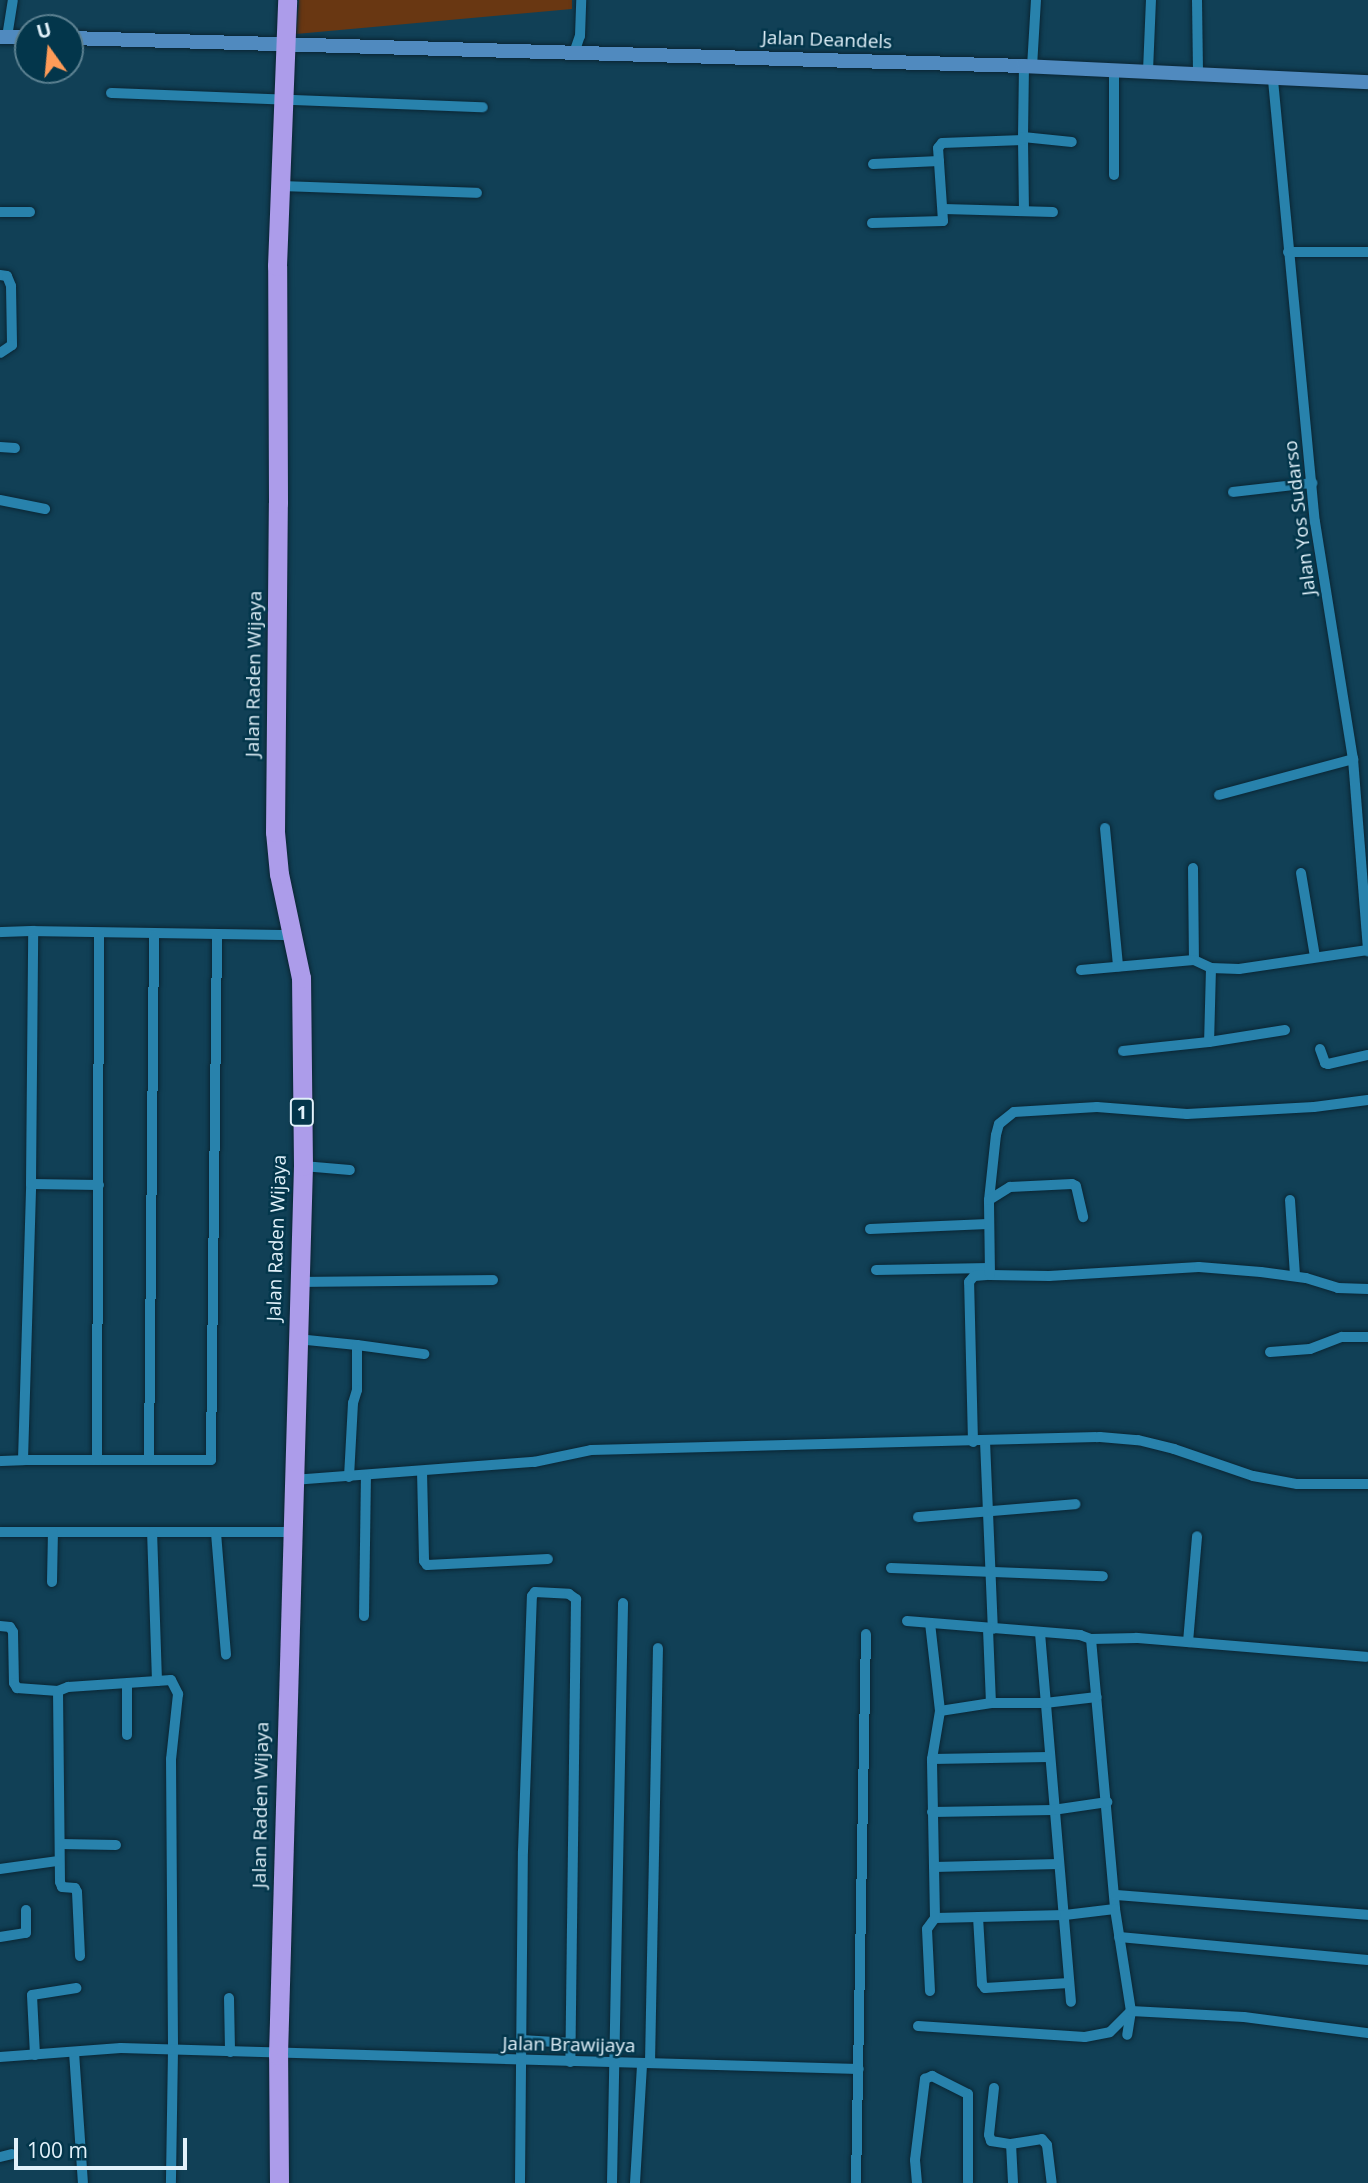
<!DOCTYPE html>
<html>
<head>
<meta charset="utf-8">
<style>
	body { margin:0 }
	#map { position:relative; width:1368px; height:2183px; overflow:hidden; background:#114056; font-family:"Open Sans",sans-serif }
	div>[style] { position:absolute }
	.green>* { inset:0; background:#693712 }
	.roads { filter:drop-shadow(0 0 2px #0a2533) drop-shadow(0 0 2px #0a2533) }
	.street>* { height:10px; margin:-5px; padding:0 5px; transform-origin:5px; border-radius:5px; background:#2882ac }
	.secondary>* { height:14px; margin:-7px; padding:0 7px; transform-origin:7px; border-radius:7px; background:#508abf }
	.highway>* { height:19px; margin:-9.5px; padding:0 9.5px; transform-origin:9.5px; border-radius:9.5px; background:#ac9cea }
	span { translate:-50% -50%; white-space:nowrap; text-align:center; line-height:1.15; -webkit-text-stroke:5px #03364b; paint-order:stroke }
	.shield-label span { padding:2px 5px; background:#03364b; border:2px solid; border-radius:5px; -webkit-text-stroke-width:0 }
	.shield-label { font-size:18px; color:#e1f1fa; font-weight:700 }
	.street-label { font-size:19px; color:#e1f1fa }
	.north { position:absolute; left:14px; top:14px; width:70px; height:70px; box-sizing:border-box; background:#03364b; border:2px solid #5c8191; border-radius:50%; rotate:345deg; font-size:19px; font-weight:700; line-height:28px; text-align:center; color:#e1f1fa }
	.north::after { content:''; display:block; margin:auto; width:24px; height:32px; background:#fe9b58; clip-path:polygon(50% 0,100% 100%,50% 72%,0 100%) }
	.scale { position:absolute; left:14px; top:2138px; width:173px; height:32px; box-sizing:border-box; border:4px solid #e1f1fa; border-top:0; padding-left:9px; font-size:21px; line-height:24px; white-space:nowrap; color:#e1f1fa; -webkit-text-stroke:5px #03364b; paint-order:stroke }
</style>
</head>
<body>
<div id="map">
	<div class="green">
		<i style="clip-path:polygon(299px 0,572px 0,572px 9px,296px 34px)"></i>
	</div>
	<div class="roads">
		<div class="street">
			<i style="left:1197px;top:0;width:73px;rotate:89.2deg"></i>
			<i style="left:7px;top:37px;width:37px;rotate:-81deg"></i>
			<i style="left:574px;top:53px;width:18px;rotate:-71deg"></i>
			<i style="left:580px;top:36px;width:36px;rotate:-88deg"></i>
			<i style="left:1032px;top:67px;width:67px;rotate:-86.6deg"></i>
			<i style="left:1148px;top:71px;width:71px;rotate:-87.6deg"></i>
			<i style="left:1273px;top:80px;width:444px;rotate:84.6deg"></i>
			<i style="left:1315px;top:522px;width:240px;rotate:80.9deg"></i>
			<i style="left:1353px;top:759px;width:193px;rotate:85.5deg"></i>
			<i style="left:111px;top:93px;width:372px;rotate:2.2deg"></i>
			<i style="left:1023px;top:137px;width:71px;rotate:-89.2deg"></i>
			<i style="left:1023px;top:140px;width:70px;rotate:89.2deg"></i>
			<i style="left:873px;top:164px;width:66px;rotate:-2.6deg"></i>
			<i style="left:1114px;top:175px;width:105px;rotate:-90deg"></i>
			<i style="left:279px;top:186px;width:198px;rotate:2deg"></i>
			<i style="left:944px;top:209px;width:109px;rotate:1.6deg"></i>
			<i style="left:0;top:212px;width:30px"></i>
			<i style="left:872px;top:223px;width:71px;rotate:-1.6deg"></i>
			<i style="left:943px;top:221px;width:73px;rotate:-93.9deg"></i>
			<i style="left:938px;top:148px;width:6px;rotate:-51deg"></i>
			<i style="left:942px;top:143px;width:81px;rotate:-2.1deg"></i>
			<i style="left:1023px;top:140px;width:3px;rotate:-90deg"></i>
			<i style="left:1023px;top:137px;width:49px;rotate:5.8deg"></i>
			<i style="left:1288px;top:252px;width:80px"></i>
			<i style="left:0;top:275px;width:7px;rotate:8deg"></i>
			<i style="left:7px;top:276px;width:11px;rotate:68deg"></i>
			<i style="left:11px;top:286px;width:59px;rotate:89deg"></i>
			<i style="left:12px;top:345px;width:14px;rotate:146deg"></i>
			<i style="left:0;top:447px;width:15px;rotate:4deg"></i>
			<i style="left:1233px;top:492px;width:80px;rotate:-6.5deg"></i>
			<i style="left:0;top:500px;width:46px;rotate:11.3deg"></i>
			<i style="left:1219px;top:795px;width:139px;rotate:-15deg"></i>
			<i style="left:1105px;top:828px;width:139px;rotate:84.6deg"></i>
			<i style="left:1193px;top:868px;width:92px;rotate:89.4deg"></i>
			<i style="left:1301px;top:873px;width:85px;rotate:80.5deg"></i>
			<i style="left:0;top:932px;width:33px;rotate:-2deg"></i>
			<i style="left:217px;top:936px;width:524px;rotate:90.66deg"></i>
			<i style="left:211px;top:1460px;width:188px;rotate:180deg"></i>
			<i style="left:23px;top:1460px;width:276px;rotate:-88.3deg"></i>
			<i style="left:31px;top:1184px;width:253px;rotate:-89.5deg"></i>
			<i style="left:33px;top:931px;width:260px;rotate:0.9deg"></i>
			<i style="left:1211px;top:968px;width:74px;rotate:91.5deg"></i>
			<i style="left:1209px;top:1042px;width:77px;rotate:-9deg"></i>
			<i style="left:1081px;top:970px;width:113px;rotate:-5.1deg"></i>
			<i style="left:1194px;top:960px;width:19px;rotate:25deg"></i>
			<i style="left:1211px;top:968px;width:28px;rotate:2deg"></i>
			<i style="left:1239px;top:969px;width:130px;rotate:-8.4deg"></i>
			<i style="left:1320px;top:1049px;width:15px;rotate:70deg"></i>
			<i style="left:1325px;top:1063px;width:3px;rotate:18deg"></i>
			<i style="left:1328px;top:1064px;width:41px;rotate:-12.7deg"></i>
			<i style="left:1123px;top:1051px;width:86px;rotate:-6deg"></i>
			<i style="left:303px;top:1166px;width:47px;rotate:4.9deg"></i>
			<i style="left:31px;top:1184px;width:68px;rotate:0.8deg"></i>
			<i style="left:989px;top:1200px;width:65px;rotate:-83.9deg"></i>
			<i style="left:996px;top:1135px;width:11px;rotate:-75deg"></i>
			<i style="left:999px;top:1124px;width:19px;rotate:-39deg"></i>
			<i style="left:1014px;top:1112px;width:83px;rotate:-3.4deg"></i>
			<i style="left:1097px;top:1107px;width:90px;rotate:4.4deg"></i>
			<i style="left:1187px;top:1114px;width:127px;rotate:-3.2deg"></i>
			<i style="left:1314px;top:1107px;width:54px;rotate:-7.4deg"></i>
			<i style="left:1290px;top:1200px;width:76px;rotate:86.2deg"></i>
			<i style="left:870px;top:1229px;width:118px;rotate:-2.4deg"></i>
			<i style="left:876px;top:1270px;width:113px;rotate:-1deg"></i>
			<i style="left:990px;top:1275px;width:59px;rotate:1deg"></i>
			<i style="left:1049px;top:1276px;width:150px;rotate:-3.4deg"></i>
			<i style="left:1199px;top:1267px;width:62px;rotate:4.6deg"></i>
			<i style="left:1261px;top:1272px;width:45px;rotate:7.6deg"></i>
			<i style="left:1306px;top:1278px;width:34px;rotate:17deg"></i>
			<i style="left:1338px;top:1288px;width:30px;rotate:2deg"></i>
			<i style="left:300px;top:1282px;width:193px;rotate:-0.6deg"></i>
			<i style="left:297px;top:1339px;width:60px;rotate:5.7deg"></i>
			<i style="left:357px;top:1345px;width:45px;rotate:90deg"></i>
			<i style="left:357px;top:1390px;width:14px;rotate:107deg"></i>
			<i style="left:353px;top:1403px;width:74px;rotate:93.1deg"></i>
			<i style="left:357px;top:1345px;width:68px;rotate:7.7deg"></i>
			<i style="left:1270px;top:1352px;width:40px;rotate:-4.3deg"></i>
			<i style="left:1310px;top:1349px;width:34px;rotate:-21deg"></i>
			<i style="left:1342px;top:1337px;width:26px"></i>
			<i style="left:985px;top:1441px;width:188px;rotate:87.6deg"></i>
			<i style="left:973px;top:1442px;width:160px;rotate:-91.4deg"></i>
			<i style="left:969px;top:1282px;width:8px;rotate:-50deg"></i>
			<i style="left:974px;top:1276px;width:16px;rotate:-4deg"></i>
			<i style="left:990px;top:1275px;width:75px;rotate:-90.8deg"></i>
			<i style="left:989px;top:1200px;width:25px;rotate:-32deg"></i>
			<i style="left:1010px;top:1187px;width:62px;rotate:-2.8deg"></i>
			<i style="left:1072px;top:1184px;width:4px;rotate:27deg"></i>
			<i style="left:1076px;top:1186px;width:32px;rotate:77deg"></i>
			<i style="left:149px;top:1458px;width:523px;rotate:-89.45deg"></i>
			<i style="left:97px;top:1460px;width:526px;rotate:-89.78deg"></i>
			<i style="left:0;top:1461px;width:23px;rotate:-2deg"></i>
			<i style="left:422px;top:1471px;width:90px;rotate:88.7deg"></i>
			<i style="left:424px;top:1561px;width:5px;rotate:53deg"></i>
			<i style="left:427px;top:1565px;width:121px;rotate:-2.8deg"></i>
			<i style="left:293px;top:1480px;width:242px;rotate:-4.3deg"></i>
			<i style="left:534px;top:1462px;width:58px;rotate:-11.9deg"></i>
			<i style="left:591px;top:1450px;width:509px;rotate:-1.46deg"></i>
			<i style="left:1100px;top:1437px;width:38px;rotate:5deg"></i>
			<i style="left:1138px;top:1440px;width:37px;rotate:14deg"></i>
			<i style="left:1174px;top:1449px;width:83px;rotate:18.9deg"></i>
			<i style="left:1253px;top:1476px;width:45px;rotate:10.3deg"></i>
			<i style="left:1297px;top:1484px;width:71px"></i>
			<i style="left:918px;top:1517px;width:158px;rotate:-4.7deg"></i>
			<i style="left:0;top:1532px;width:290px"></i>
			<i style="left:216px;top:1533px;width:122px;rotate:85.3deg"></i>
			<i style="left:891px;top:1568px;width:212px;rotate:2.2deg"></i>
			<i style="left:52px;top:1582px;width:50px;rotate:-88.9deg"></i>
			<i style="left:364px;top:1616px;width:139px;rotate:-89.2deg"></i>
			<i style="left:907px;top:1621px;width:174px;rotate:4.6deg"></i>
			<i style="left:1080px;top:1635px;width:12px;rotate:20deg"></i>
			<i style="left:1091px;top:1639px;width:271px;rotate:84.9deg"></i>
			<i style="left:930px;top:1623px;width:89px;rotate:83.5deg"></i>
			<i style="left:0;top:1626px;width:10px;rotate:6deg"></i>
			<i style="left:10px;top:1627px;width:6px;rotate:59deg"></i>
			<i style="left:13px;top:1632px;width:51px;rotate:88.9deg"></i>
			<i style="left:14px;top:1683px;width:6px;rotate:59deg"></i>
			<i style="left:17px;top:1688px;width:41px;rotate:4.2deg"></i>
			<i style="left:58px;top:1691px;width:11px;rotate:-22deg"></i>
			<i style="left:68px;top:1687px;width:89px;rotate:-3.9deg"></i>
			<i style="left:157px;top:1681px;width:149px;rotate:-91.9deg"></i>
			<i style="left:988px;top:1629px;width:74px;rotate:87.7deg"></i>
			<i style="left:1040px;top:1633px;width:370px;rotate:85.2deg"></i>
			<i style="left:1091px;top:1639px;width:46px;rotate:-1.2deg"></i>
			<i style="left:1137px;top:1638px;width:230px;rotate:4.7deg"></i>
			<i style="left:1188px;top:1642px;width:106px;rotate:-85.1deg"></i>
			<i style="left:157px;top:1681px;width:14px;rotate:-4deg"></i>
			<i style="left:171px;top:1680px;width:16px;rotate:63deg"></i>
			<i style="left:178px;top:1694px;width:65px;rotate:96.1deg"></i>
			<i style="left:171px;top:1759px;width:291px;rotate:89.6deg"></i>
			<i style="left:173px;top:2050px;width:133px;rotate:90.9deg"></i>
			<i style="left:127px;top:1684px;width:51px;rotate:90deg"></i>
			<i style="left:58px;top:1691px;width:191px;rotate:89.4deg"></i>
			<i style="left:60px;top:1882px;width:5px;rotate:68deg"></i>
			<i style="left:62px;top:1887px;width:13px;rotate:4deg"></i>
			<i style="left:75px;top:1888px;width:4px;rotate:63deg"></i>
			<i style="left:77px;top:1892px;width:64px;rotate:87.3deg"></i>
			<i style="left:932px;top:1759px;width:117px;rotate:-1deg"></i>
			<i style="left:932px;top:1812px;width:121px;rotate:-0.9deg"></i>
			<i style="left:1053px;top:1810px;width:55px;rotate:-8.4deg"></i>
			<i style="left:60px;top:1844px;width:56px;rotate:1deg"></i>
			<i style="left:934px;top:1867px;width:125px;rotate:-1.4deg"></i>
			<i style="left:0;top:1869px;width:59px;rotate:-7.9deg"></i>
			<i style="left:1115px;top:1895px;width:254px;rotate:4.5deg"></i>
			<i style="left:978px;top:1917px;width:67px;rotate:86.6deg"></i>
			<i style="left:982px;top:1984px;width:5px;rotate:53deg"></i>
			<i style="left:985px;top:1988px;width:84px;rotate:-3.4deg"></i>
			<i style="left:935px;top:1918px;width:130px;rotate:-1.3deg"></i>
			<i style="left:1065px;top:1915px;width:50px;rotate:-6.8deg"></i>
			<i style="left:1115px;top:1909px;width:103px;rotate:81.1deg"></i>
			<i style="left:1131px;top:2011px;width:24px;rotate:99deg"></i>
			<i style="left:0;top:1937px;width:26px;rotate:-9deg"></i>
			<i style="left:26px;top:1933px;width:23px;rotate:-90deg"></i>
			<i style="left:1119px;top:1937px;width:250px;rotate:5.3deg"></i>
			<i style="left:930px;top:1991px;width:62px;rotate:-92.8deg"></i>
			<i style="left:927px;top:1929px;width:14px;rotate:-54deg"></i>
			<i style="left:935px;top:1918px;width:159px;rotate:-91.1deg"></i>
			<i style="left:932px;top:1759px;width:49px;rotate:-80.5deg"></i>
			<i style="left:940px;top:1711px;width:52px;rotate:-8.9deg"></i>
			<i style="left:991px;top:1703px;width:54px"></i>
			<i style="left:1045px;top:1703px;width:52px;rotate:-6.6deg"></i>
			<i style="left:229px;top:1998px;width:54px;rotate:88.9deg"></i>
			<i style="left:918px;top:2026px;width:167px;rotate:3.8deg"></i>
			<i style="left:1085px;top:2037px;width:25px;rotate:-11deg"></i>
			<i style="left:1110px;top:2032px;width:30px;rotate:-45deg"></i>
			<i style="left:1131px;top:2011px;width:113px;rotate:3deg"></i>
			<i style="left:1244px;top:2017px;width:125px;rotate:7.4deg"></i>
			<i style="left:522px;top:2040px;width:49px;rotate:3.5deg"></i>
			<i style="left:74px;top:2052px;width:131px;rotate:86.1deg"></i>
			<i style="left:35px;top:2055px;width:60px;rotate:-92.9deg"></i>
			<i style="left:32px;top:1995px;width:45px;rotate:-9deg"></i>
			<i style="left:0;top:2057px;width:121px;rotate:-4.3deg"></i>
			<i style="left:121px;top:2048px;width:738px;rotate:1.63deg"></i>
			<i style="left:650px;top:2063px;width:415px;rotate:-88.9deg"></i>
			<i style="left:994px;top:2088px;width:47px;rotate:96.1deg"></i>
			<i style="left:989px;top:2135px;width:6px;rotate:72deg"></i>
			<i style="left:991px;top:2141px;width:20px;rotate:9deg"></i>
			<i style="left:1011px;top:2144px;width:31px;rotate:-9deg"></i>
			<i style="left:1042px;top:2139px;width:8px;rotate:50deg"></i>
			<i style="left:1047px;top:2145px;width:38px;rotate:83deg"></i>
			<i style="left:1011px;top:2144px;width:39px;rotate:87deg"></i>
			<i style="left:0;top:2157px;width:12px;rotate:-14deg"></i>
			<i style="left:520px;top:2183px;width:332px;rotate:-89.5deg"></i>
			<i style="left:523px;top:1851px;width:255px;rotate:-88deg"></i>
			<i style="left:532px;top:1596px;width:5px;rotate:-53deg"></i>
			<i style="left:535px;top:1592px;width:34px;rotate:3deg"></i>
			<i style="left:569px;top:1594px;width:9px;rotate:36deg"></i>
			<i style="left:576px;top:1599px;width:463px;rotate:90.7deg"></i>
			<i style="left:612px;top:2183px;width:580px;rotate:-88.91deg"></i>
			<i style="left:635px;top:2183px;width:119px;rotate:-86.6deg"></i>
			<i style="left:856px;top:2183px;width:549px;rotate:-88.96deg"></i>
			<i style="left:917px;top:2183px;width:23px;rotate:-95deg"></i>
			<i style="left:915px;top:2160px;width:82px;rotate:-83deg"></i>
			<i style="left:925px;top:2079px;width:8px;rotate:-23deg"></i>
			<i style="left:932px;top:2076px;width:40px;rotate:26.6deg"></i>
			<i style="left:968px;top:2094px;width:89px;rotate:90deg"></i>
		</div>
		<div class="secondary">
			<i style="left:0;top:37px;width:28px"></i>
			<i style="left:70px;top:38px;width:954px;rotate:1.68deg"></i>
			<i style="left:1024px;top:66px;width:344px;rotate:2.7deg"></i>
		</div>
		<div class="highway">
			<i style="left:279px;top:2183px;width:128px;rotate:-90.4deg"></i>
			<i style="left:278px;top:2055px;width:889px;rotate:-88.39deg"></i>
			<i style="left:303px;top:1166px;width:188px;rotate:-90.6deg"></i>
			<i style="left:301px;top:978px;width:106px;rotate:-101.9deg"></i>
			<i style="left:279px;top:874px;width:42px;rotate:-95.4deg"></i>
			<i style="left:275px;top:832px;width:329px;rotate:-89.5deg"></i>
			<i style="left:278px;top:503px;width:237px;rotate:-90.2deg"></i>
			<i style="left:277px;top:266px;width:266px;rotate:-87.8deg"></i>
		</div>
	</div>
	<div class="shield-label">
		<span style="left:302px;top:1112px">1</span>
	</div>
	<div class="street-label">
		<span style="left:827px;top:40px;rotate:2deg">Jalan Deandels</span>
		<span style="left:1300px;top:518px;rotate:-97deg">Jalan Yos Sudarso</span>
		<span style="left:254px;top:674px;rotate:-89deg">Jalan Raden Wijaya</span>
		<span style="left:277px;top:1238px;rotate:-88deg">Jalan Raden Wijaya</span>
		<span style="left:261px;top:1805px;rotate:-89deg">Jalan Raden Wijaya</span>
		<span style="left:569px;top:2045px;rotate:1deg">Jalan Brawijaya</span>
	</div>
	<div class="north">U</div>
	<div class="scale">100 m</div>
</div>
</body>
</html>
